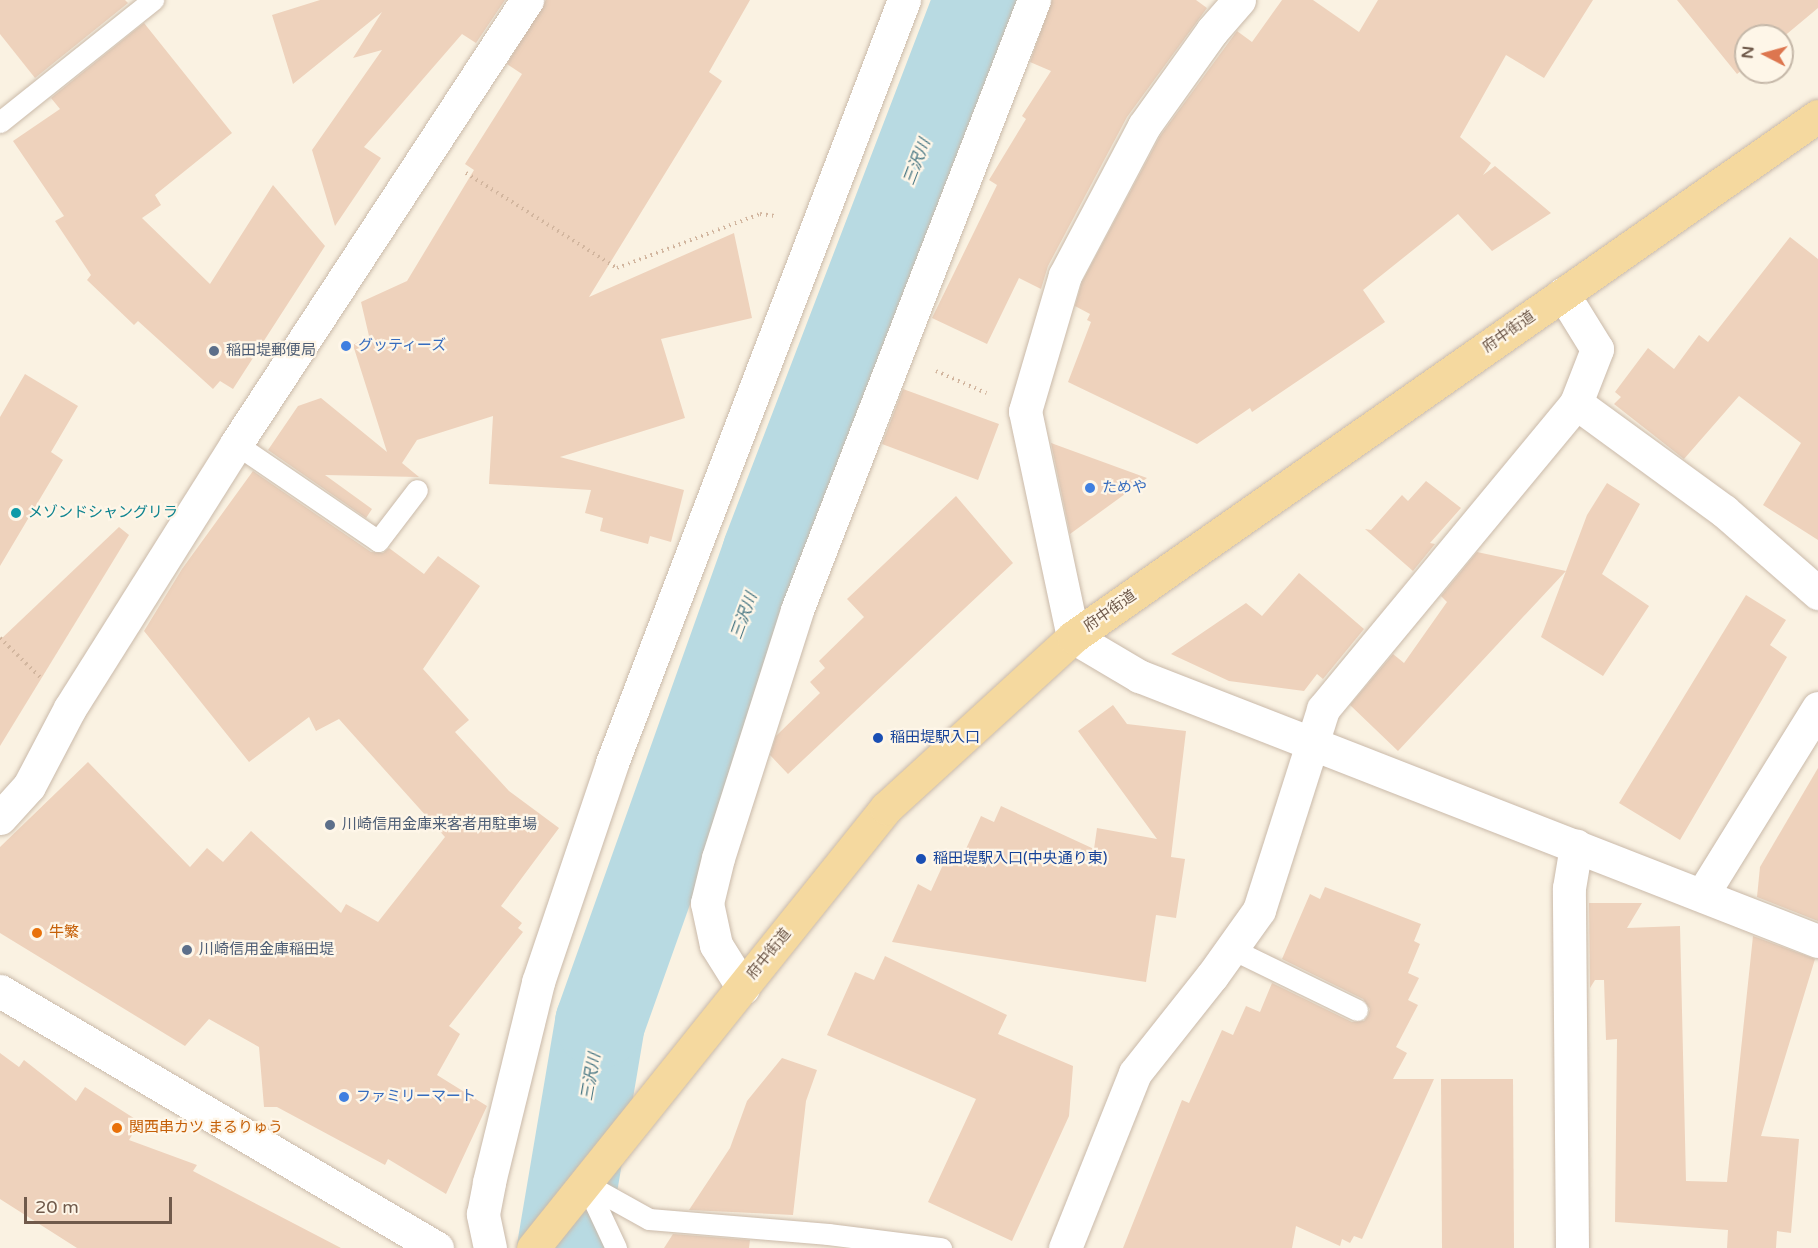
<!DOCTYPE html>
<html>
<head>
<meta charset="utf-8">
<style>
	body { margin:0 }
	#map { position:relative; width:1818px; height:1248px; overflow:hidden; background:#faf2e2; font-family:"Varela Round","Noto Sans JP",sans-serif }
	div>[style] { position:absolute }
	.river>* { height:90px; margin:-45px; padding:0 45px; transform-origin:45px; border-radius:45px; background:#b8dae2 }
	.building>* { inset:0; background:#eed2bc }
	.path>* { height:4px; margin-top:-2px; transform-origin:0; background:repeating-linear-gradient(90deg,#d2b69f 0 1.5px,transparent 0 6px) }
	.roads { filter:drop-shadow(0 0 2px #cabaaa) drop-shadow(0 0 2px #cabaaa) }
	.service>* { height:21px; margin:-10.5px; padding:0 10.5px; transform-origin:10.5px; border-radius:10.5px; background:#fff }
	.minor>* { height:33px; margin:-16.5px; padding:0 16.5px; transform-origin:16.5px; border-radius:16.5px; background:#fff }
	.tertiary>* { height:33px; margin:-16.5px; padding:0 16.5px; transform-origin:16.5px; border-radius:16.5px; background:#fff }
	.primary>* { height:33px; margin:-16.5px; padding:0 16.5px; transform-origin:16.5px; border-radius:16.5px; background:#f5d99f }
	.dots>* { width:16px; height:16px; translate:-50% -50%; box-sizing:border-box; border:3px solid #fef6e8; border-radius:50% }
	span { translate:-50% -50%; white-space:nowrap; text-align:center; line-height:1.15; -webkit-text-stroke:4.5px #fef6e8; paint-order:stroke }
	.street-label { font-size:15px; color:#705a4b }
	.shop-label { font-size:15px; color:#366cbe }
	.left { translate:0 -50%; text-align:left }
	.service-label { font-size:15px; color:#4e5e75 }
	.culture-label { font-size:15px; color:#0d838f }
	.transit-label { font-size:15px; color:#164399 }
	.food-label { font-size:15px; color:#c56008 }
	.water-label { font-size:16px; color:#467582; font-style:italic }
	.north { position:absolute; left:1734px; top:24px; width:60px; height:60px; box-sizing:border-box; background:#fef6e8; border:2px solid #c5b8a9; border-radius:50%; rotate:276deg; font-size:16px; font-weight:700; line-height:24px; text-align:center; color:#705a4b }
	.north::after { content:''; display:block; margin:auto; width:21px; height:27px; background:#dd764f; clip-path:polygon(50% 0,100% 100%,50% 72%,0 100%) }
	.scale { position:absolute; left:24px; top:1197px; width:148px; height:27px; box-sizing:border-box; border:3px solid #705a4b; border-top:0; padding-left:8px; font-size:18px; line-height:21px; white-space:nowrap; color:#705a4b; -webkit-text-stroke:4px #fef6e8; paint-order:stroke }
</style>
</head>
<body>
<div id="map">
	<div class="river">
		<i style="left:562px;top:1248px;width:228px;rotate:-80.4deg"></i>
		<i style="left:600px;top:1023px;width:499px;rotate:-70.4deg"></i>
		<i style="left:767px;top:553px;width:592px;rotate:-69.03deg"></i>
	</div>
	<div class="building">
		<i style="clip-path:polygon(0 0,125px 0,128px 3px,35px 78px,0 34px)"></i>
		<i style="clip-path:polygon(320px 0,505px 0,476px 43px,462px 34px,364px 147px,381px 158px,335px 226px,312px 150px,382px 50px,353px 58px,382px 12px,293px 84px,272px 15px)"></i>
		<i style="clip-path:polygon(546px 0,750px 0,709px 72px,722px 81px,589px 297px,734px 233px,752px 318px,661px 339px,685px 418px,560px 457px,684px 490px,671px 542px,650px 536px,648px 544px,600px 531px,603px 518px,585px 513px,591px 490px,489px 484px,493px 416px,417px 440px,402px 463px,419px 477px,325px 475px,372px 509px,366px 518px,268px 450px,298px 406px,321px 398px,387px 452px,353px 345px,369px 336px,361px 302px,407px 281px,474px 170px,465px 164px,522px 74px,507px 64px)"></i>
		<i style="clip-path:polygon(1052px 0,1196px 0,1207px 8px,1127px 117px,1048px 266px,1041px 289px,1019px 278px,987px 344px,932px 318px,997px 185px,989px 180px,1026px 119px,1022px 116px,1051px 71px,1030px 62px)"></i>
		<i style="clip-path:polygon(1282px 0,1313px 0,1359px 32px,1378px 0,1593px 0,1544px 78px,1506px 55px,1460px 137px,1491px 163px,1483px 175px,1495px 166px,1551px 213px,1492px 251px,1458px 214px,1363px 290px,1385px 322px,1252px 412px,1250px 408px,1197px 444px,1068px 382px,1091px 322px,1087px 320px,1090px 314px,1075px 306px,1082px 282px,1160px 136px,1237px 31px,1252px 42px)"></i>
		<i style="clip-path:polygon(1677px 0,1818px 0,1818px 8px,1782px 38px,1746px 36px,1746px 67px,1737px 74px)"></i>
		<i style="clip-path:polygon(144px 23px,232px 133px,155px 195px,161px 205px,142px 218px,210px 284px,273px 185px,325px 246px,233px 389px,220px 381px,213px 389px,138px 321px,134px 325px,87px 280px,91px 275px,55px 221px,64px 216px,13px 141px,60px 109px,51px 98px)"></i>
		<i style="clip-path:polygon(1790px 237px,1818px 259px,1818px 540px,1763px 505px,1801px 443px,1739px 396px,1684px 459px,1614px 404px,1621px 397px,1615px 392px,1648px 348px,1674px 369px,1699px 335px,1708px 342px)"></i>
		<i style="clip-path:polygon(25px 374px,78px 406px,51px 452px,63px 460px,0 566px,0 417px)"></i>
		<i style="clip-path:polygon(903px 389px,999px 424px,978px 480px,882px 444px)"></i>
		<i style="clip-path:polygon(1051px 443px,1147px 478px,1070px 534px)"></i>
		<i style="clip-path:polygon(253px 471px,371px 552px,383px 553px,389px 548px,424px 574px,438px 556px,480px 586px,423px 669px,469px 720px,455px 732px,509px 791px,559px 828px,501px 906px,522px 923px,518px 928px,523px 932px,449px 1026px,460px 1034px,437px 1075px,487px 1106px,446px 1194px,388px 1159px,385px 1165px,277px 1107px,264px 1107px,259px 1047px,209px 1019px,185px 1046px,0 933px,0 847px,88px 762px,190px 867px,207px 848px,223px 862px,251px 831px,341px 913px,346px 904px,378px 922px,445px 837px,339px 719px,316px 731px,309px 717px,249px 762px,144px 631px,182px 569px)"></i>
		<i style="clip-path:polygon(1426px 481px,1461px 508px,1430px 543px,1435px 544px,1413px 571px,1365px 529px,1371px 530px,1402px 495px,1408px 501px)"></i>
		<i style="clip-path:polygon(1607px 483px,1640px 504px,1602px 574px,1649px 606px,1603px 676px,1541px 637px,1566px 571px,1398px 751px,1350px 705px,1393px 654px,1404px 663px,1447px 602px,1441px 596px,1477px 552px,1566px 571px,1587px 515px)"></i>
		<i style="clip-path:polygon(956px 496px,1013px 563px,788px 774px,770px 755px,776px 736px,820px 693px,810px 682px,825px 668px,819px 661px,864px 617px,847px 599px)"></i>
		<i style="clip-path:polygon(119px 527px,129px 535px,0 746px,0 640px)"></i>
		<i style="clip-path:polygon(1299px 573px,1364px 629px,1323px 679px,1317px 674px,1304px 691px,1229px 681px,1171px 654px,1246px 603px,1262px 616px)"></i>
		<i style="clip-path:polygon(1746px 595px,1786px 620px,1770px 645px,1787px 657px,1680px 840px,1619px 803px)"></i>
		<i style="clip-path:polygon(1113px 705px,1127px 724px,1186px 731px,1171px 857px,1185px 859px,1176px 918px,1156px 915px,1146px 982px,892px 942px,918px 884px,931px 891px,947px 856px,960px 862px,981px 816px,994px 822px,1001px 806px,1094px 849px,1097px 828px,1157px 839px,1078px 731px)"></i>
		<i style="clip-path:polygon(1818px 768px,1818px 921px,1757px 897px,1760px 867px)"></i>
		<i style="clip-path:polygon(1325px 887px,1421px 924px,1414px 941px,1420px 944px,1408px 973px,1419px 978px,1408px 1000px,1418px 1005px,1396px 1047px,1407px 1053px,1393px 1079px,1434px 1079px,1362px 1239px,1354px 1236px,1350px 1243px,1342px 1239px,1340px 1246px,1296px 1226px,1292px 1248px,1123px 1248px,1182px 1100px,1189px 1103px,1222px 1030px,1233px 1035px,1246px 1006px,1260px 1012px,1272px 983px,1352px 1022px,1364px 1021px,1368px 1016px,1370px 1009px,1363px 999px,1282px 959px,1310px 894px,1320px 899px)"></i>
		<i style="clip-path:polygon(1589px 903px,1642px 903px,1627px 928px,1680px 926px,1686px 1181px,1727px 1182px,1753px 936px,1815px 959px,1761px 1136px,1799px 1139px,1791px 1233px,1777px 1231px,1776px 1248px,1727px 1248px,1728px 1230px,1615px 1222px,1617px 1039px,1606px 1040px,1604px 980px,1595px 980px,1590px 988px)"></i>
		<i style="clip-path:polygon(885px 956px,1007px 1015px,998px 1034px,1073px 1066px,1069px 1116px,1012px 1241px,928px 1202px,976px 1099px,827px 1035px,855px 972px,874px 980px)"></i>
		<i style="clip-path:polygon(0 1053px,19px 1067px,24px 1060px,76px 1101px,85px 1087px,140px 1122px,129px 1140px,197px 1165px,193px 1171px,341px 1248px,77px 1248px,0 1199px)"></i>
		<i style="clip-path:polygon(782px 1058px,817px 1070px,806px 1101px,793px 1215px,689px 1210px,730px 1148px,747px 1101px)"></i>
		<i style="clip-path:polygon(1441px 1079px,1513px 1079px,1514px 1248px,1442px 1248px)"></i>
		<i style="clip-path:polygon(673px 1234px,750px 1240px,749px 1248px,664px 1248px)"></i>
	</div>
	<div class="path">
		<i style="left:466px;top:173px;width:178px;rotate:32.2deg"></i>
		<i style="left:617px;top:268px;width:153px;rotate:-20.7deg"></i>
		<i style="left:760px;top:214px;width:15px;rotate:8deg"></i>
		<i style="left:936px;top:371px;width:55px;rotate:23.7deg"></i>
		<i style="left:0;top:638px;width:56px;rotate:44.3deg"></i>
	</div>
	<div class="roads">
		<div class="service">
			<i style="left:0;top:122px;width:196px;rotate:-38.6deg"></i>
			<i style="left:236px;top:444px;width:172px;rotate:34.3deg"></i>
			<i style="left:378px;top:541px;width:64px;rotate:-52.6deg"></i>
			<i style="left:1232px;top:949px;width:139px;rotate:26deg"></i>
			<i style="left:586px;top:1184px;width:72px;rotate:29.1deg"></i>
			<i style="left:649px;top:1219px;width:180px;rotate:4.8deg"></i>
			<i style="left:828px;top:1234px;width:114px;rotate:7.1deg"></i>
			<i style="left:586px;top:1184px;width:71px;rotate:64.9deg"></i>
		</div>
		<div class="minor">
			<i style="left:1239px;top:0;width:41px;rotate:131.1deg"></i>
			<i style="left:1212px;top:31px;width:117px;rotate:125.6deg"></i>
			<i style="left:1144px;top:126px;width:169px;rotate:117.9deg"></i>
			<i style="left:1065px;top:275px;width:142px;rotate:106.4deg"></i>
			<i style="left:1025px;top:411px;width:231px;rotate:78deg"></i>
			<i style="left:1073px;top:637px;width:77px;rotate:30.6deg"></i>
			<i style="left:1139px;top:676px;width:729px;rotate:21.32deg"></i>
			<i style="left:1576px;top:403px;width:183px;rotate:36.1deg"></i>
			<i style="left:1724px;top:511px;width:125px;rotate:41.1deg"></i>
			<i style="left:0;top:818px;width:43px;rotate:-47.8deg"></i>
			<i style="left:29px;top:786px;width:88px;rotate:-62.3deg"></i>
			<i style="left:70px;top:708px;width:312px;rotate:-57.8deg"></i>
			<i style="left:236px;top:444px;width:531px;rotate:-56.76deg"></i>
			<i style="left:1702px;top:895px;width:220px;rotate:-58.2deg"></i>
			<i style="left:743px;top:988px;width:51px;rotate:-122.1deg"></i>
			<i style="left:716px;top:945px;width:43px;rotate:-102.1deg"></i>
			<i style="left:707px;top:903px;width:46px;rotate:-76.3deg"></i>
			<i style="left:718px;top:858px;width:260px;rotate:-72.3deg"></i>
			<i style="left:797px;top:610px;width:654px;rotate:-68.77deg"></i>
			<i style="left:490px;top:1248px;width:35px;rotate:-102deg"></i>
			<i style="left:483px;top:1214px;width:33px;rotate:-79deg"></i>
			<i style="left:489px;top:1182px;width:206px;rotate:-76.2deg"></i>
			<i style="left:538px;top:982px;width:231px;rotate:-71.3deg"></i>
			<i style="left:612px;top:763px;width:817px;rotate:-69.06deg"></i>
			<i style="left:1065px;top:1248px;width:188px;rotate:-68.2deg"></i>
			<i style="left:1135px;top:1073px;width:124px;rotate:-51.6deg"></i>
			<i style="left:1212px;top:976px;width:81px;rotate:-54.5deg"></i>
			<i style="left:1259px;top:910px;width:211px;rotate:-72.3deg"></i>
			<i style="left:1323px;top:709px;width:397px;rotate:-50.4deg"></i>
			<i style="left:1576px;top:403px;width:58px;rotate:-68.7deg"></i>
			<i style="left:1597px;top:349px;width:65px;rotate:-121.7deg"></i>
			<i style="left:1572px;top:1248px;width:360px;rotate:-90.5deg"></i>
			<i style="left:1569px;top:888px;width:43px;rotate:-80.5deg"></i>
		</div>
		<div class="tertiary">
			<i style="left:0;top:991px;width:507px;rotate:30.46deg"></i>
		</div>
		<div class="primary">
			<i style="left:533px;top:1248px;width:564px;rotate:-51.26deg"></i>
			<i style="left:886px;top:808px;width:253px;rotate:-42.4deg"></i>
			<i style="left:1073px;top:637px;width:909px;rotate:-34.97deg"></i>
		</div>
	</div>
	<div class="dots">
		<i style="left:346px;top:346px;background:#3f7fe0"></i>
		<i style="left:214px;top:351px;background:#5c6f8a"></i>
		<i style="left:1090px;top:488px;background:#3f7fe0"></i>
		<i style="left:16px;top:513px;background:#0f9aa8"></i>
		<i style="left:878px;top:738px;background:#1a4fb4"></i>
		<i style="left:330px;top:825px;background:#5c6f8a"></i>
		<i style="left:921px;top:859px;background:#1a4fb4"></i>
		<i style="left:37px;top:933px;background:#e8710a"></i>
		<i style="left:187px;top:950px;background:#5c6f8a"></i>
		<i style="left:344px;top:1097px;background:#3f7fe0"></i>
		<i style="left:117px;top:1128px;background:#e8710a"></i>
	</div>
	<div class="street-label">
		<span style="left:1509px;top:332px;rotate:-35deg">府中街道</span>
		<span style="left:1110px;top:611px;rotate:-35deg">府中街道</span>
		<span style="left:769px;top:954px;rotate:-51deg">府中街道</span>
	</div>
	<div class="shop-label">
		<span class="left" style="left:358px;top:346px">グッティーズ</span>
		<span class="left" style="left:1102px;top:488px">ためや</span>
		<span class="left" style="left:356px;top:1097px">ファミリーマート</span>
	</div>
	<div class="service-label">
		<span class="left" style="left:226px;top:351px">稲田堤郵便局</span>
		<span class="left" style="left:342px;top:825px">川崎信用金庫来客者用駐車場</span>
		<span class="left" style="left:199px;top:950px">川崎信用金庫稲田堤</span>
	</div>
	<div class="culture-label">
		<span class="left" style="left:28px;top:513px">メゾンドシャングリラ</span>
	</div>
	<div class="transit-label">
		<span class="left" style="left:890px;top:738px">稲田堤駅入口</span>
		<span class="left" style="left:933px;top:859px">稲田堤駅入口(中央通り東)</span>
	</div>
	<div class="food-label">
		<span class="left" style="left:49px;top:933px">牛繁</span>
		<span class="left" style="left:129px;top:1128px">関西串カツ まるりゅう</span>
	</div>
	<div class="water-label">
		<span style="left:917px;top:162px;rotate:-69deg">三沢川</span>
		<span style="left:744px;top:616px;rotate:-70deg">三沢川</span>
		<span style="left:591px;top:1077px;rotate:-80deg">三沢川</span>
	</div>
	<div class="north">N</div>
	<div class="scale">20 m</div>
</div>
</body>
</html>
